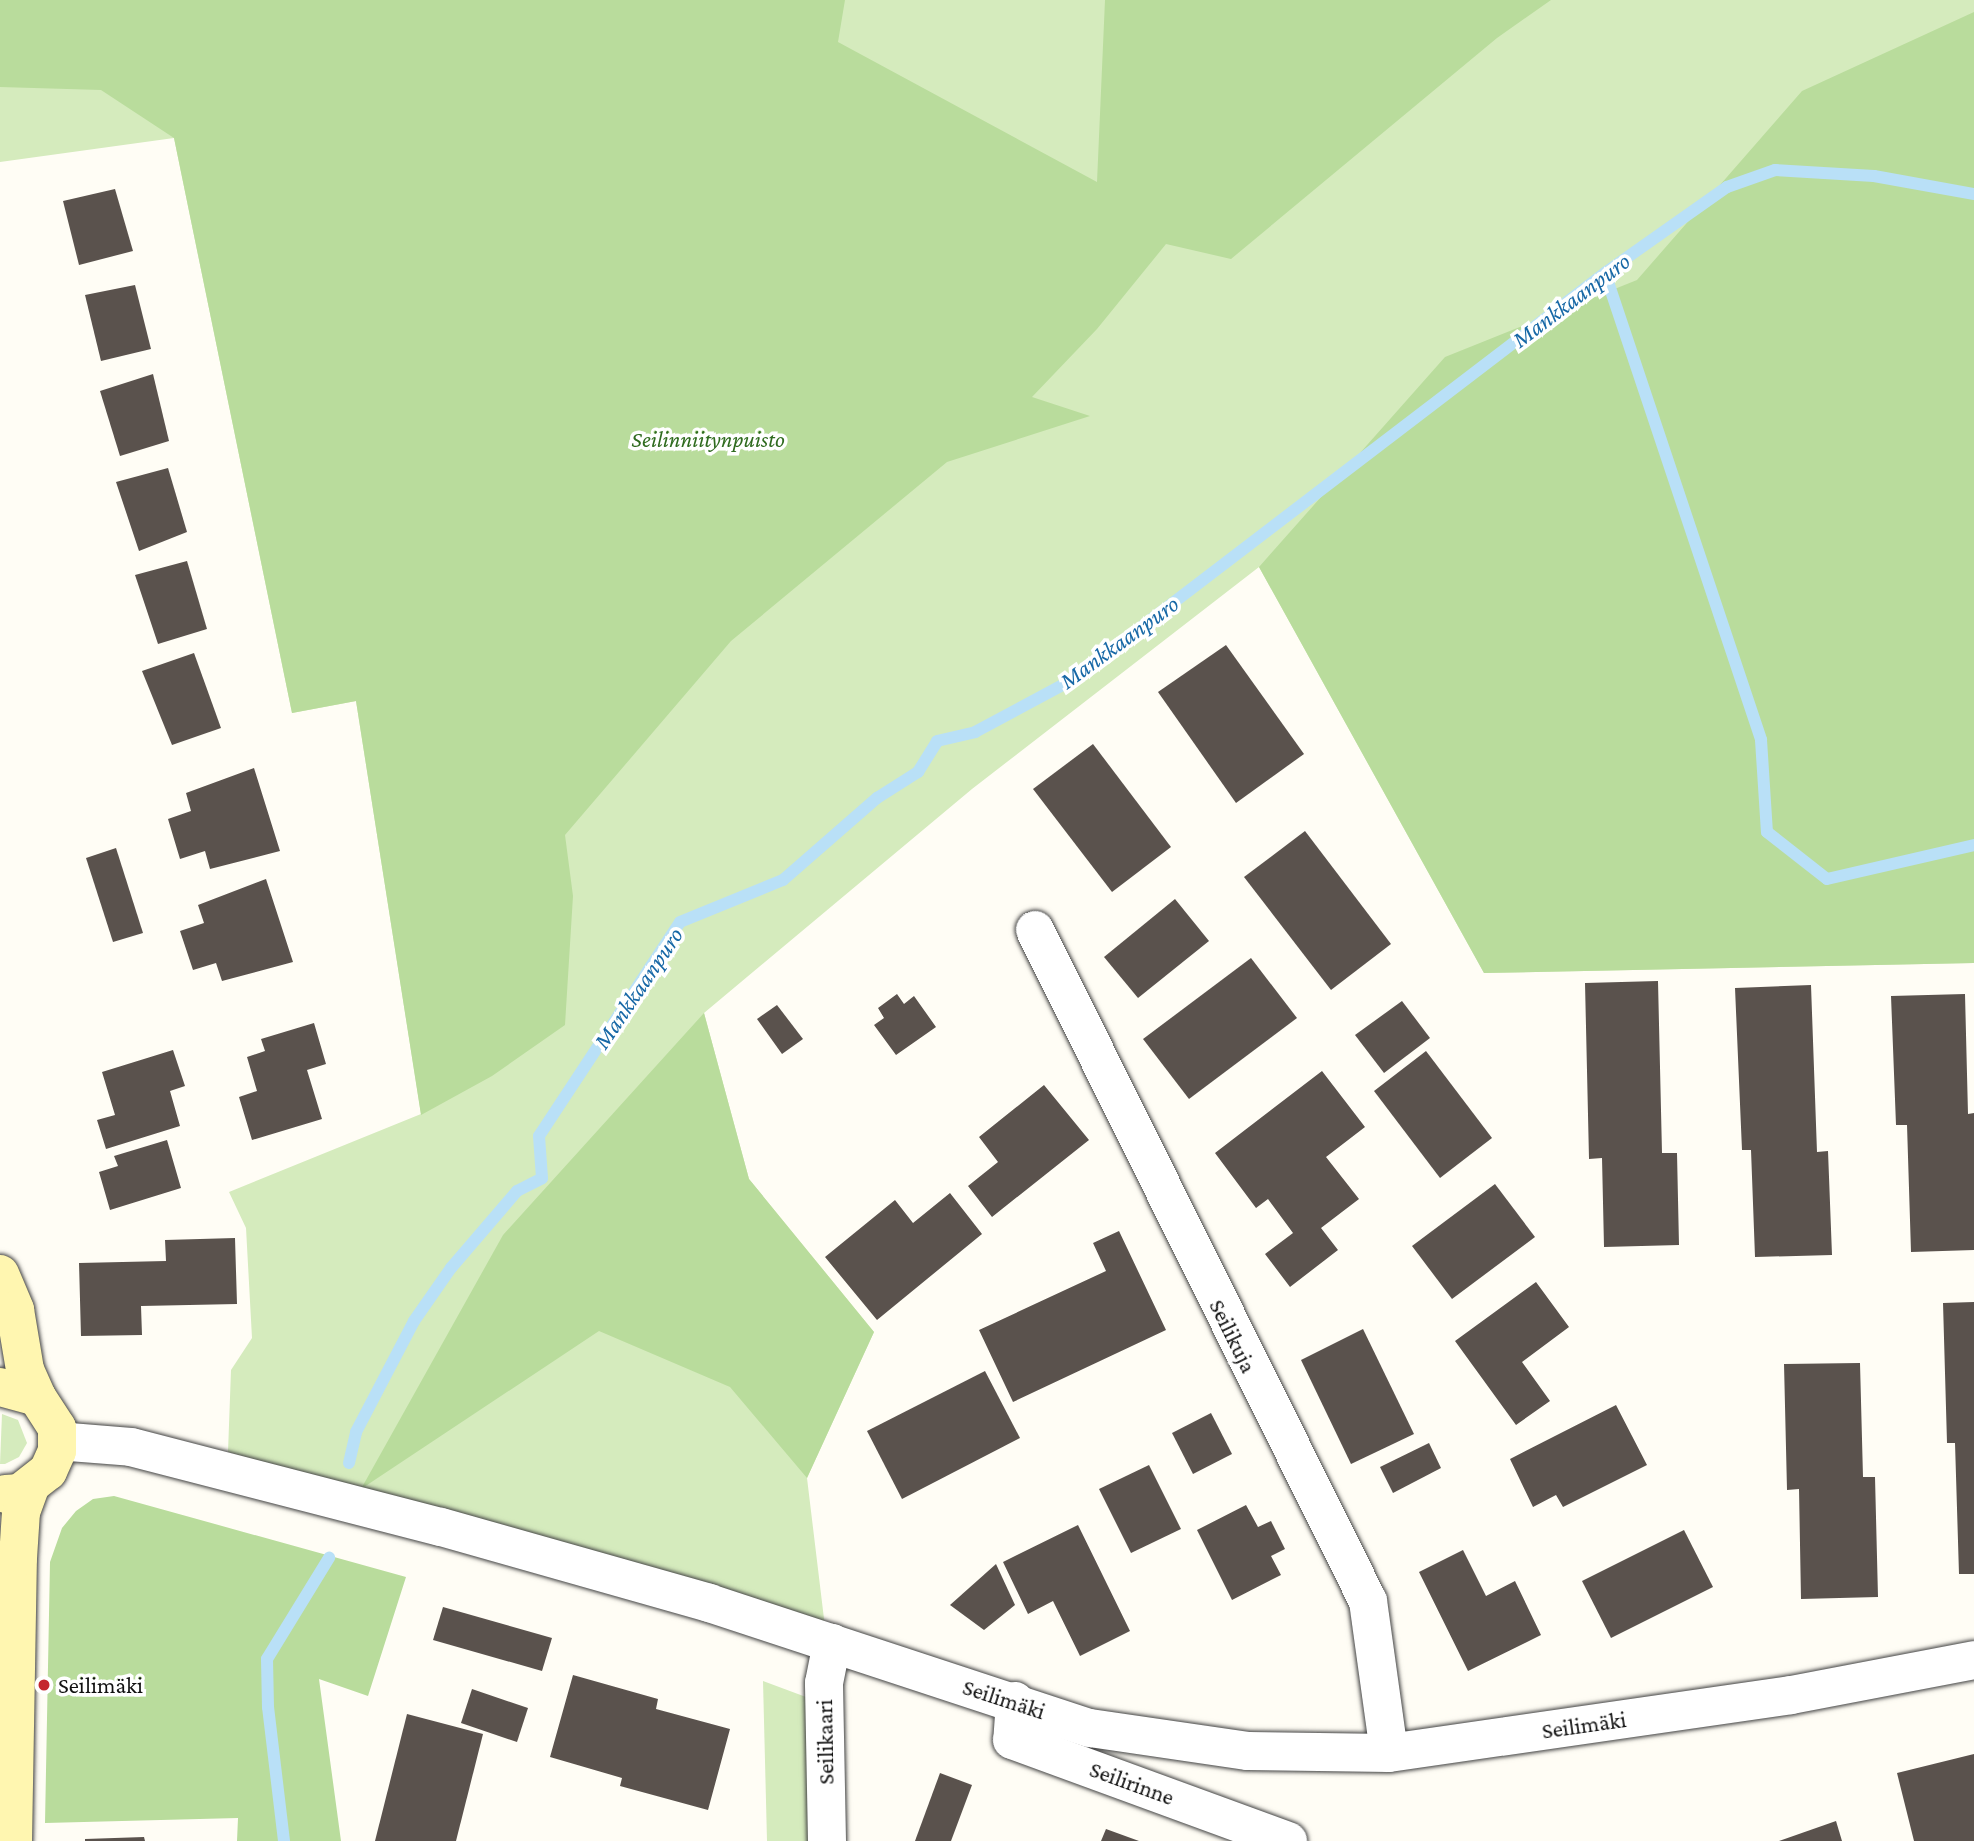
<!DOCTYPE html>
<html>
<head>
<meta charset="utf-8">
<style>
	body { margin:0 }
	#map { position:relative; width:1974px; height:1841px; overflow:hidden; background:#fffdf5; font-family:"Crimson Pro",serif }
	div>[style] { position:absolute }
	.green>* { inset:0; background:#d5ebbd }
	.forest>* { inset:0; background:#b9dc9c }
	.stream>* { height:12px; margin:-6px; padding:0 6px; transform-origin:6px; border-radius:6px; background:#b9e0f7 }
	.building>* { inset:0; background:#5a524d }
	.roads { filter:drop-shadow(0 0 2px #444) drop-shadow(0 0 2px #444) }
	.street>* { height:38px; margin:-19px; padding:0 19px; transform-origin:19px; border-radius:19px; background:#fff }
	.secondary>* { height:38px; margin:-19px; padding:0 19px; transform-origin:19px; border-radius:19px; background:#fff6b0 }
	.dots>* { width:19px; height:19px; translate:-50% -50%; box-sizing:border-box; border:4px solid #fff; border-radius:50% }
	span { translate:-50% -50%; white-space:nowrap; text-align:center; line-height:1.15; -webkit-text-stroke:7px #fff; paint-order:stroke }
	.park-label { font-size:23px; color:#2f6b1f; font-style:italic }
	.street-label { font-size:23px; color:#111 }
	.poi-label { font-size:23px; color:#111 }
	.left { translate:0 -50%; text-align:left }
	.water-label { font-size:24px; color:#1768a6; font-style:italic }
</style>
</head>
<body>
<div id="map">
	<div class="green">
		<i style="clip-path:polygon(0 0,1974px 0,1974px 963px,1484px 973px,1259px 567px,972px 789px,704px 1013px,749px 1179px,874px 1332px,807px 1478px,825px 1627px,228px 1452px,231px 1370px,252px 1338px,246px 1228px,229px 1192px,421px 1114px,356px 701px,292px 713px,174px 138px,0 162px)"></i>
		<i style="clip-path:polygon(2px 1414px,18px 1420px,27px 1443px,19px 1457px,5px 1464px,0 1464px)"></i>
		<i style="clip-path:polygon(763px 1681px,806px 1697px,808px 1841px,767px 1841px)"></i>
	</div>
	<div class="forest">
		<i style="clip-path:polygon(0 0,845px 0,838px 42px,1097px 182px,1105px 0,1551px 0,1497px 38px,1231px 259px,1166px 244px,1097px 329px,1032px 397px,1090px 416px,947px 462px,731px 641px,565px 835px,573px 896px,565px 1025px,492px 1076px,421px 1115px,356px 701px,292px 713px,174px 138px,101px 90px,0 87px)"></i>
		<i style="clip-path:polygon(1974px 12px,1974px 963px,1484px 973px,1259px 567px,1445px 357px,1637px 280px,1802px 91px)"></i>
		<i style="clip-path:polygon(704px 1013px,749px 1179px,874px 1332px,807px 1478px,730px 1387px,599px 1331px,361px 1489px,503px 1235px)"></i>
		<i style="clip-path:polygon(114px 1496px,406px 1577px,368px 1696px,319px 1679px,341px 1841px,237px 1841px,238px 1818px,45px 1823px,50px 1562px,62px 1528px,76px 1511px,93px 1499px)"></i>
	</div>
	<div class="stream">
		<i style="left:1605px;top:273px;width:492px;rotate:71.5deg"></i>
		<i style="left:1761px;top:740px;width:92px;rotate:86.3deg"></i>
		<i style="left:1767px;top:832px;width:76px;rotate:38.1deg"></i>
		<i style="left:1827px;top:879px;width:151px;rotate:-13deg"></i>
		<i style="left:349px;top:1463px;width:32px;rotate:-77deg"></i>
		<i style="left:356px;top:1432px;width:125px;rotate:-62.4deg"></i>
		<i style="left:414px;top:1321px;width:65px;rotate:-55.1deg"></i>
		<i style="left:451px;top:1268px;width:101px;rotate:-49.4deg"></i>
		<i style="left:517px;top:1191px;width:28px;rotate:-27deg"></i>
		<i style="left:542px;top:1178px;width:42px;rotate:-94.1deg"></i>
		<i style="left:539px;top:1136px;width:256px;rotate:-56.6deg"></i>
		<i style="left:680px;top:922px;width:111px;rotate:-22.2deg"></i>
		<i style="left:783px;top:880px;width:125px;rotate:-41.1deg"></i>
		<i style="left:877px;top:798px;width:49px;rotate:-32.4deg"></i>
		<i style="left:918px;top:772px;width:36px;rotate:-58deg"></i>
		<i style="left:937px;top:741px;width:39px;rotate:-13deg"></i>
		<i style="left:975px;top:732px;width:110px;rotate:-28.2deg"></i>
		<i style="left:1072px;top:680px;width:671px;rotate:-37.37deg"></i>
		<i style="left:1605px;top:273px;width:149px;rotate:-35.2deg"></i>
		<i style="left:1727px;top:187px;width:51px;rotate:-19.5deg"></i>
		<i style="left:1775px;top:170px;width:99px;rotate:3.5deg"></i>
		<i style="left:1874px;top:176px;width:102px;rotate:10.2deg"></i>
		<i style="left:284px;top:1841px;width:135px;rotate:-96.8deg"></i>
		<i style="left:268px;top:1707px;width:48px;rotate:-91.2deg"></i>
		<i style="left:267px;top:1659px;width:119px;rotate:-58.5deg"></i>
	</div>
	<div class="building">
		<i style="clip-path:polygon(115px 189px,133px 251px,79px 265px,63px 201px)"></i>
		<i style="clip-path:polygon(135px 285px,151px 349px,101px 361px,85px 295px)"></i>
		<i style="clip-path:polygon(153px 374px,169px 441px,120px 456px,100px 391px)"></i>
		<i style="clip-path:polygon(168px 468px,187px 532px,139px 551px,116px 482px)"></i>
		<i style="clip-path:polygon(187px 561px,207px 629px,158px 644px,135px 575px)"></i>
		<i style="clip-path:polygon(1226px 645px,1304px 754px,1236px 803px,1158px 692px)"></i>
		<i style="clip-path:polygon(194px 653px,221px 728px,172px 745px,142px 671px)"></i>
		<i style="clip-path:polygon(1093px 744px,1171px 847px,1112px 892px,1033px 789px)"></i>
		<i style="clip-path:polygon(254px 768px,280px 851px,210px 869px,205px 851px,180px 859px,168px 819px,191px 811px,186px 793px)"></i>
		<i style="clip-path:polygon(1305px 831px,1391px 944px,1331px 990px,1244px 877px)"></i>
		<i style="clip-path:polygon(116px 848px,143px 933px,113px 942px,86px 858px)"></i>
		<i style="clip-path:polygon(266px 879px,293px 962px,222px 981px,216px 963px,193px 970px,180px 931px,204px 923px,198px 905px)"></i>
		<i style="clip-path:polygon(1175px 899px,1209px 941px,1138px 998px,1104px 957px)"></i>
		<i style="clip-path:polygon(1251px 958px,1297px 1018px,1189px 1099px,1143px 1039px)"></i>
		<i style="clip-path:polygon(1658px 981px,1662px 1153px,1677px 1153px,1679px 1245px,1604px 1247px,1602px 1158px,1589px 1159px,1585px 983px)"></i>
		<i style="clip-path:polygon(1811px 985px,1817px 1152px,1828px 1151px,1832px 1255px,1755px 1257px,1751px 1150px,1742px 1150px,1735px 988px)"></i>
		<i style="clip-path:polygon(897px 994px,904px 1004px,914px 996px,936px 1027px,896px 1055px,874px 1025px,884px 1018px,878px 1008px)"></i>
		<i style="clip-path:polygon(1965px 994px,1968px 1114px,1974px 1113px,1974px 1250px,1911px 1252px,1907px 1125px,1896px 1125px,1891px 996px)"></i>
		<i style="clip-path:polygon(1402px 1001px,1430px 1038px,1384px 1073px,1355px 1035px)"></i>
		<i style="clip-path:polygon(777px 1005px,803px 1039px,782px 1054px,757px 1019px)"></i>
		<i style="clip-path:polygon(314px 1023px,326px 1064px,307px 1070px,322px 1119px,252px 1140px,239px 1097px,257px 1091px,247px 1057px,265px 1051px,261px 1039px)"></i>
		<i style="clip-path:polygon(173px 1050px,185px 1086px,170px 1091px,180px 1126px,106px 1149px,97px 1120px,115px 1115px,102px 1072px)"></i>
		<i style="clip-path:polygon(1426px 1051px,1492px 1138px,1440px 1178px,1374px 1091px)"></i>
		<i style="clip-path:polygon(1322px 1071px,1365px 1127px,1326px 1157px,1359px 1199px,1321px 1228px,1338px 1250px,1290px 1287px,1265px 1254px,1293px 1233px,1268px 1199px,1256px 1208px,1215px 1153px)"></i>
		<i style="clip-path:polygon(1044px 1085px,1089px 1140px,992px 1217px,968px 1186px,998px 1162px,979px 1137px)"></i>
		<i style="clip-path:polygon(167px 1140px,181px 1188px,110px 1210px,99px 1172px,118px 1166px,114px 1156px)"></i>
		<i style="clip-path:polygon(1495px 1184px,1535px 1237px,1452px 1299px,1412px 1246px)"></i>
		<i style="clip-path:polygon(950px 1193px,982px 1234px,877px 1320px,825px 1257px,895px 1200px,913px 1223px)"></i>
		<i style="clip-path:polygon(1119px 1231px,1166px 1330px,1013px 1402px,979px 1330px,1106px 1271px,1093px 1243px)"></i>
		<i style="clip-path:polygon(235px 1238px,237px 1304px,141px 1306px,142px 1335px,81px 1336px,79px 1263px,166px 1261px,165px 1240px)"></i>
		<i style="clip-path:polygon(1536px 1282px,1569px 1327px,1522px 1362px,1550px 1401px,1516px 1425px,1455px 1341px)"></i>
		<i style="clip-path:polygon(1974px 1302px,1974px 1574px,1959px 1574px,1955px 1443px,1947px 1443px,1943px 1303px)"></i>
		<i style="clip-path:polygon(1363px 1329px,1414px 1434px,1351px 1464px,1301px 1360px)"></i>
		<i style="clip-path:polygon(1860px 1363px,1863px 1477px,1875px 1477px,1878px 1597px,1801px 1599px,1799px 1489px,1787px 1490px,1784px 1364px)"></i>
		<i style="clip-path:polygon(985px 1371px,1020px 1438px,902px 1499px,867px 1431px)"></i>
		<i style="clip-path:polygon(1616px 1405px,1647px 1465px,1563px 1507px,1556px 1495px,1533px 1507px,1510px 1459px)"></i>
		<i style="clip-path:polygon(1211px 1413px,1232px 1454px,1193px 1474px,1172px 1433px)"></i>
		<i style="clip-path:polygon(1429px 1443px,1441px 1468px,1393px 1493px,1380px 1467px)"></i>
		<i style="clip-path:polygon(1149px 1465px,1181px 1529px,1131px 1553px,1099px 1489px)"></i>
		<i style="clip-path:polygon(1246px 1505px,1258px 1527px,1271px 1521px,1285px 1549px,1271px 1556px,1281px 1575px,1232px 1600px,1197px 1530px)"></i>
		<i style="clip-path:polygon(1078px 1525px,1130px 1631px,1080px 1656px,1053px 1601px,1028px 1614px,1003px 1562px)"></i>
		<i style="clip-path:polygon(1684px 1530px,1713px 1587px,1611px 1638px,1582px 1581px)"></i>
		<i style="clip-path:polygon(1463px 1550px,1486px 1596px,1515px 1581px,1541px 1635px,1468px 1671px,1419px 1572px)"></i>
		<i style="clip-path:polygon(996px 1564px,1015px 1605px,984px 1630px,950px 1605px)"></i>
		<i style="clip-path:polygon(443px 1607px,552px 1638px,542px 1671px,433px 1640px)"></i>
		<i style="clip-path:polygon(573px 1675px,658px 1699px,656px 1709px,730px 1729px,708px 1810px,620px 1786px,622px 1778px,550px 1757px)"></i>
		<i style="clip-path:polygon(472px 1689px,528px 1708px,517px 1742px,461px 1723px)"></i>
		<i style="clip-path:polygon(407px 1714px,483px 1734px,456px 1841px,375px 1841px)"></i>
		<i style="clip-path:polygon(1974px 1754px,1974px 1841px,1914px 1841px,1897px 1773px)"></i>
		<i style="clip-path:polygon(940px 1773px,972px 1785px,951px 1841px,915px 1841px)"></i>
		<i style="clip-path:polygon(1836px 1821px,1842px 1841px,1779px 1841px)"></i>
		<i style="clip-path:polygon(1106px 1829px,1139px 1841px,1101px 1841px)"></i>
		<i style="clip-path:polygon(144px 1837px,145px 1841px,85px 1841px,85px 1839px)"></i>
	</div>
	<div class="roads">
		<div class="street">
			<i style="left:1035px;top:930px;width:749px;rotate:63.61deg"></i>
			<i style="left:1368px;top:1601px;width:153px;rotate:82.1deg"></i>
			<i style="left:57px;top:1441px;width:74px;rotate:4.6deg"></i>
			<i style="left:131px;top:1447px;width:320px;rotate:14.5deg"></i>
			<i style="left:441px;top:1527px;width:279px;rotate:15.8deg"></i>
			<i style="left:709px;top:1603px;width:401px;rotate:18.2deg"></i>
			<i style="left:1090px;top:1728px;width:160px;rotate:8.3deg"></i>
			<i style="left:1248px;top:1751px;width:141px;rotate:0.8deg"></i>
			<i style="left:1389px;top:1753px;width:406px;rotate:-8.2deg"></i>
			<i style="left:1791px;top:1695px;width:186px;rotate:-10.8deg"></i>
			<i style="left:1015px;top:1701px;width:39px;rotate:94deg"></i>
			<i style="left:1012px;top:1740px;width:294px;rotate:20.1deg"></i>
			<i style="left:827px;top:1841px;width:158px;rotate:-91.1deg"></i>
			<i style="left:824px;top:1683px;width:41px;rotate:-78.7deg"></i>
		</div>
		<div class="secondary">
			<i style="left:0;top:1274px;width:39px;rotate:67deg"></i>
			<i style="left:15px;top:1310px;width:61px;rotate:80.5deg"></i>
			<i style="left:25px;top:1370px;width:30px;rotate:66deg"></i>
			<i style="left:0;top:1387px;width:38px;rotate:15deg"></i>
			<i style="left:37px;top:1397px;width:37px;rotate:57deg"></i>
			<i style="left:57px;top:1428px;width:23px;rotate:90deg"></i>
			<i style="left:57px;top:1451px;width:22px;rotate:114deg"></i>
			<i style="left:48px;top:1471px;width:36px;rotate:142deg"></i>
			<i style="left:20px;top:1493px;width:14px;rotate:176deg"></i>
			<i style="left:13px;top:1841px;width:283px;rotate:-89deg"></i>
			<i style="left:18px;top:1558px;width:46px;rotate:-86.3deg"></i>
			<i style="left:21px;top:1512px;width:27px;rotate:-70deg"></i>
		</div>
	</div>
	<div class="dots">
		<i style="left:44px;top:1685px;background:#c4262e"></i>
	</div>
	<div class="park-label">
		<span style="left:708px;top:439px">Seilinniitynpuisto</span>
	</div>
	<div class="street-label">
		<span style="left:1233px;top:1336px;rotate:64deg">Seilikuja</span>
		<span style="left:1004px;top:1699px;rotate:18deg">Seilimäki</span>
		<span style="left:1584px;top:1725px;rotate:-8deg">Seilimäki</span>
		<span style="left:825px;top:1742px;rotate:-91deg">Seilikaari</span>
		<span style="left:1132px;top:1783px;rotate:20deg">Seilirinne</span>
	</div>
	<div class="poi-label">
		<span class="left" style="left:58px;top:1685px">Seilimäki</span>
	</div>
	<div class="water-label">
		<span style="left:1571px;top:300px;rotate:-37deg">Mankkaanpuro</span>
		<span style="left:1119px;top:642px;rotate:-36deg">Mankkaanpuro</span>
		<span style="left:638px;top:988px;rotate:-56deg">Mankkaanpuro</span>
	</div>
</div>
</body>
</html>
